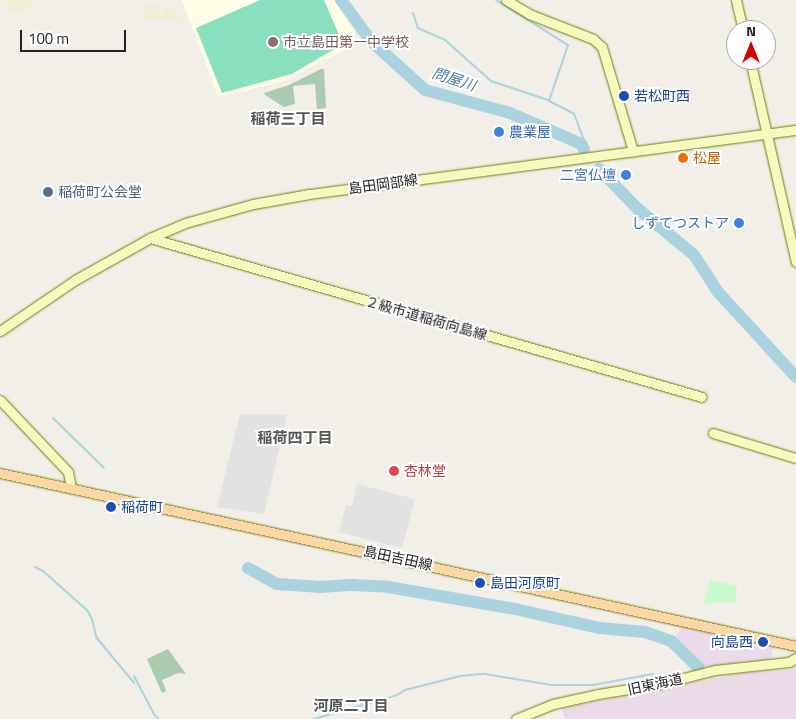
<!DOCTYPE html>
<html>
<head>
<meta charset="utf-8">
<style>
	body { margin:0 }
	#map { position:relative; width:796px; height:719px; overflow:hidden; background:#f2efe9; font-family:"Titillium Web","Noto Sans JP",sans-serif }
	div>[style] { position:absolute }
	.industrial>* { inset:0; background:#ebdbe8 }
	.education>* { inset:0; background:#ffffe5 }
	.farmland>* { inset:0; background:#eef0d5 }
	.cemetery>* { inset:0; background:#aacbaf }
	.park>* { inset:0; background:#c8facc }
	.pitch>* { inset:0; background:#88e0be }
	.parking>* { inset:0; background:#e2e2e2 }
	.stream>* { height:2px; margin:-1px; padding:0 1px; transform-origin:1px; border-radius:1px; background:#aad3df }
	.river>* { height:12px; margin:-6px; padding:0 6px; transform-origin:6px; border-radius:6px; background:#aad3df }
	.roads { filter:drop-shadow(0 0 1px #707d05) drop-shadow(0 0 1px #707d05) }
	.secondary>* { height:9px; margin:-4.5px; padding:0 4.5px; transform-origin:4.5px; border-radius:4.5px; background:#f7fabf }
	.primary>* { height:9px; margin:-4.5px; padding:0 4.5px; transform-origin:4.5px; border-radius:4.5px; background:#fcd6a4 }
	.dots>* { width:14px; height:14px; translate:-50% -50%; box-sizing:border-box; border:2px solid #fff; border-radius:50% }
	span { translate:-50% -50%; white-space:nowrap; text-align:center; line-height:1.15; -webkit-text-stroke:4px #fff; paint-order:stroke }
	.education-label { font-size:14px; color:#785e54 }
	.left { translate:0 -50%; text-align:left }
	.transit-label { font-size:14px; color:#164399 }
	.right { translate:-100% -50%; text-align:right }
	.shop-label { font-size:14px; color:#366cbe }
	.food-label { font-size:14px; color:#c56008 }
	.street-label { font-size:14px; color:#222 }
	.service-label { font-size:14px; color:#4e5e75 }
	.health-label { font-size:14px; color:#be3a42 }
	.water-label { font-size:15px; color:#4a7aab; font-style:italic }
	.neighbourhood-label { font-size:15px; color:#555; font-weight:700 }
	.north { position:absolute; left:726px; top:20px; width:50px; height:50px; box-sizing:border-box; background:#fff; border:1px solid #a7a7a7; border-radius:50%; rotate:0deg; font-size:14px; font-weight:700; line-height:20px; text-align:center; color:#222 }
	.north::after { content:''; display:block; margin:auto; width:18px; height:22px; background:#d40000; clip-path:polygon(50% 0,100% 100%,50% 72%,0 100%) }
	.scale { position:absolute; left:20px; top:30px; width:106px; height:22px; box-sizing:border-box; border:2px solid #222; border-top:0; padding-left:6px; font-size:15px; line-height:18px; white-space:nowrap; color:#222; -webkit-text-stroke:4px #fff; paint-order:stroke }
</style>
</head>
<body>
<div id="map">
	<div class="industrial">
		<i style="clip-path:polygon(683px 627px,773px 646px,771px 660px,703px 667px,674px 638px)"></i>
		<i style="clip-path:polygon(796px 669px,796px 719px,565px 719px,562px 708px,741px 673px)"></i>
	</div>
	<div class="education">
		<i style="clip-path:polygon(182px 0,339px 0,355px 34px,343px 51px,283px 81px,218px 97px)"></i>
	</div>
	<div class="farmland">
		<i style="clip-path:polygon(16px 0,30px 0,32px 9px,9px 12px,5px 2px)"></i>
		<i style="clip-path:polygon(146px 4px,161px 5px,160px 21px,143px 18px)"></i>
		<i style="clip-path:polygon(163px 6px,175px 7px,182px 20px,162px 20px)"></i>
	</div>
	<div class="cemetery">
		<i style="clip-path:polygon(321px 69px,324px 69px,326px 108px,317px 109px,315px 84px,293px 86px,295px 104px,284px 107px,265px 95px,264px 93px,289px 85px)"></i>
		<i style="clip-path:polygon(168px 649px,186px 674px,178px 673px,162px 680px,166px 691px,162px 693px,147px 659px)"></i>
	</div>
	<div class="park">
		<i style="clip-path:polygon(710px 580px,737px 586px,735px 603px,718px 602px,710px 604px,704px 602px)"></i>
	</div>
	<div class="pitch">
		<i style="clip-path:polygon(260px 0,324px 0,343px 44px,292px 74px,222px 93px,196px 28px)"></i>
	</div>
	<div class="parking">
		<i style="clip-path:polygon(240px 414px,287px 415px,264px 514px,217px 507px)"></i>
		<i style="clip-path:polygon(357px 484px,415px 499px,402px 548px,339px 532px,346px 505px,352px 506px)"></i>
	</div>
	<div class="stream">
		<i style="left:496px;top:0;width:85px;rotate:32deg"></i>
		<i style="left:568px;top:45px;width:59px;rotate:108.7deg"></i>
		<i style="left:549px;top:101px;width:28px;rotate:27deg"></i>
		<i style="left:574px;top:114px;width:26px;rotate:69deg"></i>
		<i style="left:583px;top:138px;width:11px;rotate:85deg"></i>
		<i style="left:413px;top:13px;width:16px;rotate:72deg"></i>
		<i style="left:418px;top:28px;width:30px;rotate:24deg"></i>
		<i style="left:445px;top:40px;width:62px;rotate:41.7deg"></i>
		<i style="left:491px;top:81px;width:60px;rotate:18.4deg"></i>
		<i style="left:53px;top:418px;width:71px;rotate:44.4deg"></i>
		<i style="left:35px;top:567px;width:9px;rotate:27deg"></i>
		<i style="left:43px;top:571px;width:59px;rotate:41.6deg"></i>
		<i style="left:87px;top:610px;width:10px;rotate:61deg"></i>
		<i style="left:92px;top:619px;width:18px;rotate:77deg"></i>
		<i style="left:96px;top:637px;width:60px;rotate:50.4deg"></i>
		<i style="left:134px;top:676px;width:45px;rotate:62.3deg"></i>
		<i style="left:155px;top:716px;width:5px;rotate:37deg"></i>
		<i style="left:314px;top:719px;width:86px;rotate:-16.1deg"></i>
		<i style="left:397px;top:695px;width:9px;rotate:-32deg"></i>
		<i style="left:405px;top:690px;width:57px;rotate:-14.3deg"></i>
		<i style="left:460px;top:676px;width:25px;rotate:-5deg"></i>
		<i style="left:485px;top:674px;width:67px;rotate:9.5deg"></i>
		<i style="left:551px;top:685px;width:42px"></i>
		<i style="left:593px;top:685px;width:61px;rotate:-10.4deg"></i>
	</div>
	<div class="river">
		<i style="left:341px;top:0;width:51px;rotate:53.8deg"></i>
		<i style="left:371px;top:41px;width:73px;rotate:42.2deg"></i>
		<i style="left:425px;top:90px;width:88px;rotate:15.1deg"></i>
		<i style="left:510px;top:113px;width:68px;rotate:23.5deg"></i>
		<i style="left:572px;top:140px;width:10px;rotate:24deg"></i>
		<i style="left:581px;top:144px;width:6px;rotate:59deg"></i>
		<i style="left:599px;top:169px;width:56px;rotate:45.7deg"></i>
		<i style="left:638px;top:209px;width:72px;rotate:39.4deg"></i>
		<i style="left:694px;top:255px;width:44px;rotate:57deg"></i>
		<i style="left:718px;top:292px;width:115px;rotate:47.5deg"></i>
		<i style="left:248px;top:568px;width:33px;rotate:29deg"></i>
		<i style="left:277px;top:584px;width:44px;rotate:3.9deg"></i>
		<i style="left:321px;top:587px;width:32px;rotate:-4deg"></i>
		<i style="left:353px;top:585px;width:35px;rotate:3deg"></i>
		<i style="left:388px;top:587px;width:129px;rotate:9.8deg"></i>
		<i style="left:515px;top:609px;width:86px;rotate:12.7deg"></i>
		<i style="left:599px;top:628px;width:46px;rotate:5deg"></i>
		<i style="left:645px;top:632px;width:28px;rotate:19deg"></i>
		<i style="left:671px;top:641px;width:39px;rotate:44deg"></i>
	</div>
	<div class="roads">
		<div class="secondary">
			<i style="left:506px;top:0;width:27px;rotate:31deg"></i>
			<i style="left:529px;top:14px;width:69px;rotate:21.3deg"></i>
			<i style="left:593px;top:39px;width:12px;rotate:42deg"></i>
			<i style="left:602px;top:47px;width:109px;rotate:73.4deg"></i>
			<i style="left:736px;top:0;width:31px;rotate:77deg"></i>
			<i style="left:750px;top:60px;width:207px;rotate:77.2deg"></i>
			<i style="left:150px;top:238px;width:574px;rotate:16.07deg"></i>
			<i style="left:0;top:331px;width:91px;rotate:-34.2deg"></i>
			<i style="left:75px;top:280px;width:86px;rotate:-29.2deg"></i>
			<i style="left:150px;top:238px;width:38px;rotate:-23deg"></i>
			<i style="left:185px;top:223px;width:71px;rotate:-15.6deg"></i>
			<i style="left:253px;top:204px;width:57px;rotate:-10.1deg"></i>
			<i style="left:309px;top:194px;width:491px;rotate:-7.5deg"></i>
			<i style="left:0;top:400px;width:99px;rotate:46.6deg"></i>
			<i style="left:68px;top:472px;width:16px;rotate:79deg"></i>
			<i style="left:713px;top:433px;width:87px;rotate:16.8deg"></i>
			<i style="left:516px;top:719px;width:40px;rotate:-22deg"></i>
			<i style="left:553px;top:704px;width:46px;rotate:-12.5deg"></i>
			<i style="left:598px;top:694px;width:63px;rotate:-9.2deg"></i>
			<i style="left:660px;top:684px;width:57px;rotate:-14.3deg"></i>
			<i style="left:715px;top:670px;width:74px;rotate:-6.2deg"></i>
			<i style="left:789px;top:662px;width:8px;rotate:-30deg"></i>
		</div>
		<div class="primary">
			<i style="left:0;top:473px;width:815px;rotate:12.26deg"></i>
		</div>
	</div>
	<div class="dots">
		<i style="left:273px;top:42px;background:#8d6e63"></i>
		<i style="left:624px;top:96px;background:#1a4fb4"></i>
		<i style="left:499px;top:132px;background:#3f7fe0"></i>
		<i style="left:683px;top:158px;background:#e8710a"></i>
		<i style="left:626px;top:175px;background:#3f7fe0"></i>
		<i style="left:48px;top:192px;background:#5c6f8a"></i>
		<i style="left:739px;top:223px;background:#3f7fe0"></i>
		<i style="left:394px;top:471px;background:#e0444e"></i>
		<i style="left:111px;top:507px;background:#1a4fb4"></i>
		<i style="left:480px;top:583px;background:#1a4fb4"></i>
		<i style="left:763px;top:642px;background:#1a4fb4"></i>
	</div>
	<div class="education-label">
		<span class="left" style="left:283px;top:42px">市立島田第一中学校</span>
	</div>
	<div class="transit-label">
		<span class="left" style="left:634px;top:96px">若松町西</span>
		<span class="left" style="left:121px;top:507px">稲荷町</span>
		<span class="left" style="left:490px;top:583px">島田河原町</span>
		<span class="right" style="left:753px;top:642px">向島西</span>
	</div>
	<div class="shop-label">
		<span class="left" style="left:509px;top:132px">農業屋</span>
		<span class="right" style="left:616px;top:175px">二宮仏壇</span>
		<span class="right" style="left:729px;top:223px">しずてつストア</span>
	</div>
	<div class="food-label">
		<span class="left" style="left:693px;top:158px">松屋</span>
	</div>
	<div class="street-label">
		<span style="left:383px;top:184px;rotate:-8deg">島田岡部線</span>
		<span style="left:426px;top:318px;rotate:16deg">２級市道稲荷向島線</span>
		<span style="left:398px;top:558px;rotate:12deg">島田吉田線</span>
		<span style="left:655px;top:684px;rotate:-12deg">旧東海道</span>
	</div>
	<div class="service-label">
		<span class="left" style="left:58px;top:192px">稲荷町公会堂</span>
	</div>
	<div class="health-label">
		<span class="left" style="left:404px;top:471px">杏林堂</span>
	</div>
	<div class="water-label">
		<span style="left:454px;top:79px;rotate:18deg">問屋川</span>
	</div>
	<div class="neighbourhood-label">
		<span style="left:288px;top:119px">稲荷三丁目</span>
		<span style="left:295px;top:438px">稲荷四丁目</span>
		<span style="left:351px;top:706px">河原二丁目</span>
	</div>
	<div class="north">N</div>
	<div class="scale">100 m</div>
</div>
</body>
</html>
